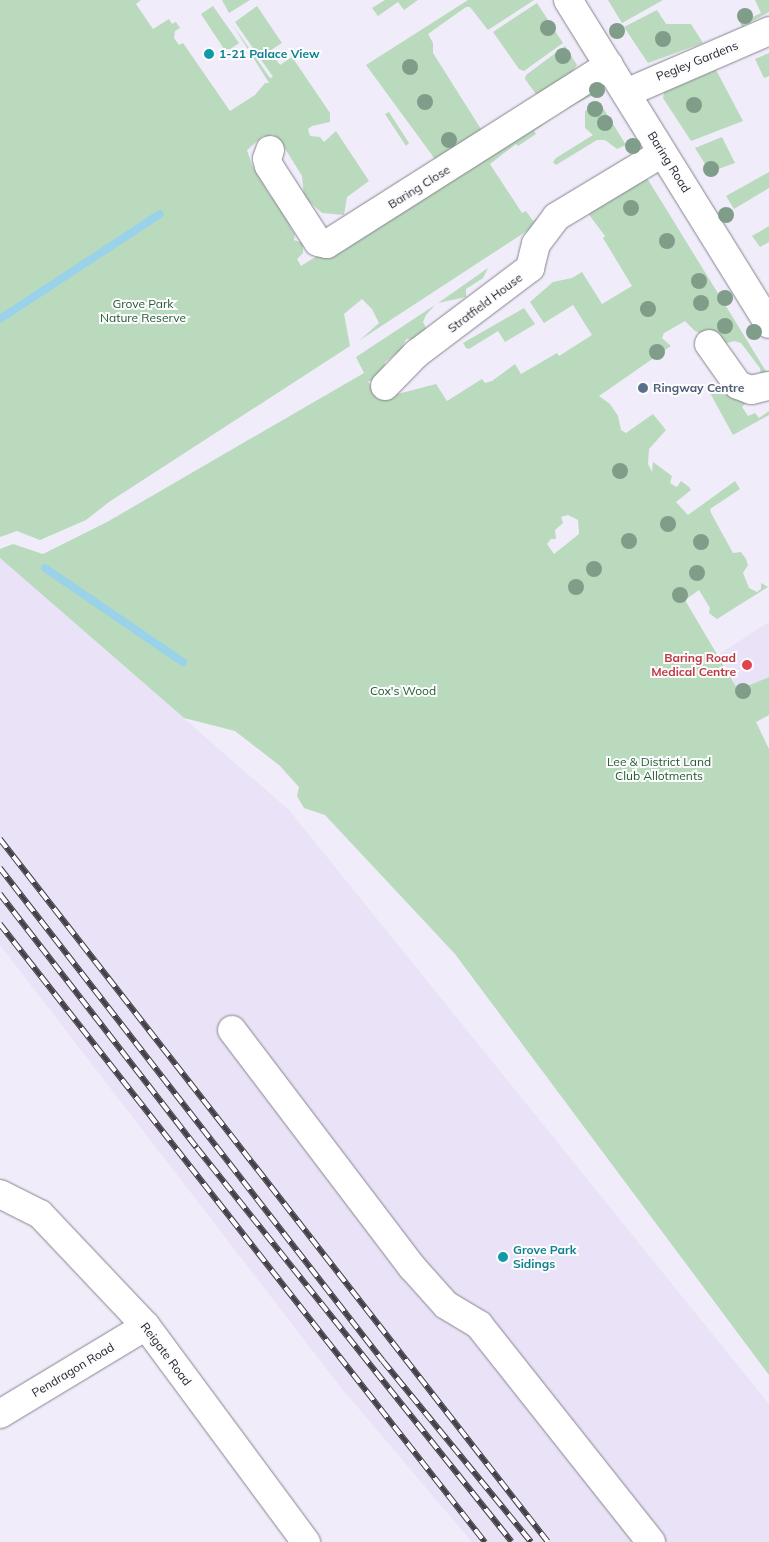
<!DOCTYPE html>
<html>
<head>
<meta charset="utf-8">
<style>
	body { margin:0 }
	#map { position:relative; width:769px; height:1542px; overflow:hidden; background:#f0ecf9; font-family:Mulish,sans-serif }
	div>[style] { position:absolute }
	.built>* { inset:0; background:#eae3f8 }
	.green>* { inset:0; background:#badabd }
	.stream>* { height:8px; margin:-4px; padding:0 4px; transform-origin:4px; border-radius:4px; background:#9ad2e9 }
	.roads { filter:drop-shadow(0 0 1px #87838f) drop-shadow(0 0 1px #87838f) }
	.minor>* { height:28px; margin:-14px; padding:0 14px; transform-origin:14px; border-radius:14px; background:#fff }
	.major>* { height:28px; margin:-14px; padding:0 14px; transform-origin:14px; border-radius:14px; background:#fff }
	.rail>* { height:5.5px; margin-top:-2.75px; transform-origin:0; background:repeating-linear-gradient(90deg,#fcfbfe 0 11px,#434147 0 22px); box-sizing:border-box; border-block:1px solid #434147 }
	.trees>* { width:16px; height:16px; margin:-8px; border-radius:50%; background:#7f9d89 }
	.dots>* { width:14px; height:14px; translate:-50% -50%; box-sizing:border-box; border:2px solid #fcfbfe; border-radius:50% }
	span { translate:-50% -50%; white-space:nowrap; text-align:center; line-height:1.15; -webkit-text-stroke:4px #fcfbfe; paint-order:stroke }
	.culture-label { font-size:12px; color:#0d838f; font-weight:700 }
	.left { translate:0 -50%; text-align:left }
	.street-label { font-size:12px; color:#28262b }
	.park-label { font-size:12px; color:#225c2e }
	.service-label { font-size:12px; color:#4e5e75; font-weight:700 }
	.health-label { font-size:12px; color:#be3a42; font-weight:700 }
	.right { translate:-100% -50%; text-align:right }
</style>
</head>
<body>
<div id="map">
	<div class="built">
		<i style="clip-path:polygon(0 558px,289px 810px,769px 1404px,769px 1542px,472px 1542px,342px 1389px,0 945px)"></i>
		<i style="clip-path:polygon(769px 622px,769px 677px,738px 690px,719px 654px)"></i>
	</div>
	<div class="green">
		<i style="clip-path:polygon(0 0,141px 0,136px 4px,153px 29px,169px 19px,172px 24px,176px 22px,180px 28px,175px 31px,174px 38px,179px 45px,183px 43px,230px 111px,255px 95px,265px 83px,269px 83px,232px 24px,270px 78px,273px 77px,235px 22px,257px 6px,282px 43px,271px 50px,275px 58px,280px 65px,292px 57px,330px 113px,330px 122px,312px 126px,308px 129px,310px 136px,320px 137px,324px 142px,336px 131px,369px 181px,347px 197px,344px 215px,322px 213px,304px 197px,302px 176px,281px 142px,272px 134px,269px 138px,263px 136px,247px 150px,252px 165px,271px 197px,275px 197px,292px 222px,290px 227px,295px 234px,294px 240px,303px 243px,303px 253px,297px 259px,301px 266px,589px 86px,593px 95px,560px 112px,534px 131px,536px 134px,518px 146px,516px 144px,490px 164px,522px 213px,526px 211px,533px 221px,540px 217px,542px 221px,360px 340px,379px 323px,372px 309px,362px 299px,344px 314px,350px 346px,109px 502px,86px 520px,40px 540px,17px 531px,0 537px)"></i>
		<i style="clip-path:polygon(222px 0,250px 0,229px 13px)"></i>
		<i style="clip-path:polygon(385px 0,418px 0,404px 10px,398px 2px,378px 16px,372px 8px)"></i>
		<i style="clip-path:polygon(468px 0,534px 0,488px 30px,470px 7px,466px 7px,428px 34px,433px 43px,433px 53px,486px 137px,440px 166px,366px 65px)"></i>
		<i style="clip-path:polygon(608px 0,663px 0,622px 23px)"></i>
		<i style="clip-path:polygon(755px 0,769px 0,769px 12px,742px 27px,740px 23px,761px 13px)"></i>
		<i style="clip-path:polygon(537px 3px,563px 43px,524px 71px,519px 69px,493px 32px)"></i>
		<i style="clip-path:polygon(213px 6px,239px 43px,226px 52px,201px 14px)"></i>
		<i style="clip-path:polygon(657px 10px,666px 24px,691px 24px,703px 43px,648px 63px,624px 27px)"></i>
		<i style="clip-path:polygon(565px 46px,577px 65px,564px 82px,538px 97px,525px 79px,526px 75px)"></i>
		<i style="clip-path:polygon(769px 53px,769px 76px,764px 78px,755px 59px)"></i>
		<i style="clip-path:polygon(716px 70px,743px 121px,691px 141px,663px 98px,664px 92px)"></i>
		<i style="clip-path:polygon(600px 103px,626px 145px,617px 149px,605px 140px,597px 140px,556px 165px,553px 162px,556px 158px,593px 135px,585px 128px,585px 111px)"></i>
		<i style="clip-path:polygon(389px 112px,409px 143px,406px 146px,385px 114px)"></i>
		<i style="clip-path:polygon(722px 137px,735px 163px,710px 172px,695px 148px)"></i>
		<i style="clip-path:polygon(evenodd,642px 170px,769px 376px,761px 376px,760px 368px,741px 343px,734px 341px,724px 344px,695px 331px,685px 321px,664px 333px,662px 338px,671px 346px,599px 396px,610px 404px,618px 416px,621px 430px,626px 433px,653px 414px,666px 430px,649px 449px,648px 464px,652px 472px,653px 462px,672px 476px,670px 483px,673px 485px,677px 487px,681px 481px,689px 487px,691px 490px,676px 502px,688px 515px,735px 481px,740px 489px,710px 509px,711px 513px,733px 553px,741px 552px,746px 559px,748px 565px,743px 573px,749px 588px,757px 592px,761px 589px,761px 583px,768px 587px,717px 619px,709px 613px,710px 608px,699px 590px,685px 600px,738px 690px,769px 677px,769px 715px,756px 722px,769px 749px,769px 1375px,455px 954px,325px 815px,304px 808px,297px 796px,299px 787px,279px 765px,235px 731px,184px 718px,0 558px,0 549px,13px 544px,43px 554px,107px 522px,364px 373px,356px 357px,435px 305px,426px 315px,423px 322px,427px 330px,419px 340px,406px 339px,401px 350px,385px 362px,384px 369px,374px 381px,368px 381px,376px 395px,394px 395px,436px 384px,447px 401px,482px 379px,485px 383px,492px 381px,515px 364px,521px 374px,557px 353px,559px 356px,592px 335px,573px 305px,544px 323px,530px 302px,553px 282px,572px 278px,582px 272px,602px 304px,632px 286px,603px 238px,605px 236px,584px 208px,642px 170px,568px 515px,578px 520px,579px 534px,554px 554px,547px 544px,551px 539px,556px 539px,555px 530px,563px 523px,561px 517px,568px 515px)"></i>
		<i style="clip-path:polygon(769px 172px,769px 188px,734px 209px,726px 196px)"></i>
		<i style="clip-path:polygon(769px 226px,769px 242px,760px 247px,752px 236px)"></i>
		<i style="clip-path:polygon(488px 268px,483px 278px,466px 289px,466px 297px,438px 303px)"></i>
		<i style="clip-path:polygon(524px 308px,535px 324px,505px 342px,498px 331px,469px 349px,466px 348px,463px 343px)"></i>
		<i style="clip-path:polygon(710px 393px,769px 399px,747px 402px,742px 407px,748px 416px,755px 413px,759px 418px,769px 411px,769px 415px,733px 435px)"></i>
	</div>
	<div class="stream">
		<i style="left:0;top:319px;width:191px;rotate:-33.3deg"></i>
		<i style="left:45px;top:568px;width:167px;rotate:34.3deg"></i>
	</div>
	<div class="roads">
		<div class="minor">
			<i style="left:626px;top:93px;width:156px;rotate:-23.4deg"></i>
			<i style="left:270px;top:150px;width:9px;rotate:108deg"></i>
			<i style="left:267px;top:159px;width:7px;rotate:74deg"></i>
			<i style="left:269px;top:166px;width:90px;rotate:57.2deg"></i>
			<i style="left:318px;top:242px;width:9px;rotate:13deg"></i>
			<i style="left:327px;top:244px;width:334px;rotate:-32.4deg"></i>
			<i style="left:709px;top:344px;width:50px;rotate:54.7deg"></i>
			<i style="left:738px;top:385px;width:14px;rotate:21deg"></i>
			<i style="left:751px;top:390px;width:18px;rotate:-13deg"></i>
			<i style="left:385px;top:386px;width:45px;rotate:-45.9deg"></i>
			<i style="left:416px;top:354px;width:143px;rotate:-37deg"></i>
			<i style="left:530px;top:268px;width:25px;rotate:-76deg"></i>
			<i style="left:536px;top:244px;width:34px;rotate:-53deg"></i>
			<i style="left:556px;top:217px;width:124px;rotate:-31.1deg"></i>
			<i style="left:232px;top:1030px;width:298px;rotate:52.8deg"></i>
			<i style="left:412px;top:1267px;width:51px;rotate:48.2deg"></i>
			<i style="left:446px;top:1305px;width:39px;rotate:31deg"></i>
			<i style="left:479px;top:1325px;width:277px;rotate:51.6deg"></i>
			<i style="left:0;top:1194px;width:45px;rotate:26.6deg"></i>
			<i style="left:40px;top:1214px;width:154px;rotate:46.6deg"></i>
			<i style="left:146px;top:1326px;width:269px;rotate:53.5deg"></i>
			<i style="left:0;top:1414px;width:170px;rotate:-31.1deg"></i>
		</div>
		<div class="major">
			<i style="left:568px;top:0;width:381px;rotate:58.2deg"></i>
		</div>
	</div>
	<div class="rail">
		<i style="left:0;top:839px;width:891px;rotate:52.06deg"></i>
		<i style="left:0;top:868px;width:624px;rotate:52.16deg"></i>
		<i style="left:383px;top:1361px;width:234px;rotate:50.7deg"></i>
		<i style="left:0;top:894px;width:321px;rotate:52.2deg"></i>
		<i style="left:197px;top:1148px;width:504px;rotate:51.36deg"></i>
		<i style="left:0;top:924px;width:786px;rotate:51.88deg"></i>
	</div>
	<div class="trees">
		<i style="left:745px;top:16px"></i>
		<i style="left:548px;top:28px"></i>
		<i style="left:617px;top:31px"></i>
		<i style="left:663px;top:39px"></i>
		<i style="left:563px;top:56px"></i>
		<i style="left:410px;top:67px"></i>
		<i style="left:597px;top:90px"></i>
		<i style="left:425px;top:102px"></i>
		<i style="left:694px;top:105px"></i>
		<i style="left:595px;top:109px"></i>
		<i style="left:605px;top:123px"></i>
		<i style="left:449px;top:140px"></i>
		<i style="left:633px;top:146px"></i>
		<i style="left:711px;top:169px"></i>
		<i style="left:631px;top:208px"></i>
		<i style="left:726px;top:215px"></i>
		<i style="left:667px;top:241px"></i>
		<i style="left:699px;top:281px"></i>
		<i style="left:725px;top:298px"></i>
		<i style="left:701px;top:303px"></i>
		<i style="left:648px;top:309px"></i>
		<i style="left:725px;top:326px"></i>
		<i style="left:754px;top:332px"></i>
		<i style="left:657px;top:352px"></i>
		<i style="left:620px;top:471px"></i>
		<i style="left:668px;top:524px"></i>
		<i style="left:629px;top:541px"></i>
		<i style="left:701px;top:542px"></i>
		<i style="left:594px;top:569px"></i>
		<i style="left:697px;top:573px"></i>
		<i style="left:576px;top:587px"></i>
		<i style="left:680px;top:595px"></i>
		<i style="left:743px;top:691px"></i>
	</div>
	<div class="dots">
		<i style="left:209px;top:54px;background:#0f9aa8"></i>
		<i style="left:643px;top:388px;background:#5c6f8a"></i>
		<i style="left:747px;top:665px;background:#e0444e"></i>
		<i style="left:503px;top:1257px;background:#0f9aa8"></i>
	</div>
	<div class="culture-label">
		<span class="left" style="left:219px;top:54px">1-21 Palace View</span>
		<span class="left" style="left:513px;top:1257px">Grove Park<br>Sidings</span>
	</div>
	<div class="street-label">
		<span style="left:697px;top:61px;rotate:-22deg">Pegley Gardens</span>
		<span style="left:669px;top:162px;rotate:58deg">Baring Road</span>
		<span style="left:419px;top:187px;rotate:-32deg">Baring Close</span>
		<span style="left:485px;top:303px;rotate:-37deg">Stratfield House</span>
		<span style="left:166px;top:1354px;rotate:53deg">Reigate Road</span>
		<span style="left:73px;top:1370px;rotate:-31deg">Pendragon Road</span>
	</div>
	<div class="park-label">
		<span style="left:143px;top:311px">Grove Park<br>Nature Reserve</span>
		<span style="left:403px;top:691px">Cox's Wood</span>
		<span style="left:659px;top:769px">Lee &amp; District Land<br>Club Allotments</span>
	</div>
	<div class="service-label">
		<span class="left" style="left:653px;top:388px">Ringway Centre</span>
	</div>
	<div class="health-label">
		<span class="right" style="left:736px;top:665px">Baring Road<br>Medical Centre</span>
	</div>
</div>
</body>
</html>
